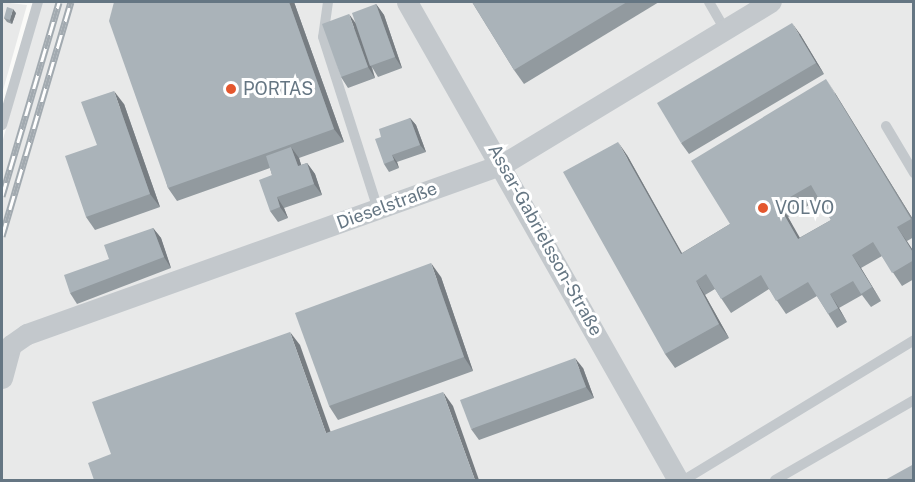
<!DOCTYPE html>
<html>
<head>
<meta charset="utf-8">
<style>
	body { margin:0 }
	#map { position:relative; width:915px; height:482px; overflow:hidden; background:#fafaf8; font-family:"Public Sans",sans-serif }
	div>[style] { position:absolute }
	.built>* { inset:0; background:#e8e9e9 }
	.service>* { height:10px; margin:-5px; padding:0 5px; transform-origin:5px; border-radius:5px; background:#c3c8cc }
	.minor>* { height:21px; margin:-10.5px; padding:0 10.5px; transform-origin:10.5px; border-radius:10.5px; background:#c3c8cc }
	.rail>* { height:7px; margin-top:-3.5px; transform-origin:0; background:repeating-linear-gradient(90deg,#fff 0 14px,#a2aab0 0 28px); box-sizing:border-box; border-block:2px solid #a2aab0 }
	.wall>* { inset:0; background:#929a9f }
	.shaded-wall>* { inset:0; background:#777d82 }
	.building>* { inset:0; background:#aab3b9 }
	.dots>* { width:16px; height:16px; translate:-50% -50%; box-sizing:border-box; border:3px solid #fff; border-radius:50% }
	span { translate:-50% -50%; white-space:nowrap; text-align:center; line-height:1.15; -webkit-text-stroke:6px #fff; paint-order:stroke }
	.poi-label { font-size:18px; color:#657683 }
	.left { translate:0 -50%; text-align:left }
	.street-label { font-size:18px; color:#657683 }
	.frame { position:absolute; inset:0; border:3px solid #657683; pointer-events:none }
</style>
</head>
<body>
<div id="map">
	<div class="built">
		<i style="clip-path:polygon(2px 2px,27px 5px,2px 94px)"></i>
		<i style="clip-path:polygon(41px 2px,913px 2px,913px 480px,2px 480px,2px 143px)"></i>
	</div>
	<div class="service">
		<i style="left:328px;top:2px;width:35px;rotate:98deg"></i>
		<i style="left:323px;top:37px;width:181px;rotate:72.3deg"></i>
		<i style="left:709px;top:2px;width:32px;rotate:60deg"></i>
		<i style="left:2px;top:125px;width:128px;rotate:-73.7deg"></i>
		<i style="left:886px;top:126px;width:55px;rotate:59.2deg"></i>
		<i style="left:684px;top:480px;width:269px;rotate:-31.3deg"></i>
		<i style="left:775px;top:480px;width:160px;rotate:-29.9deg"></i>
	</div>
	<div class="minor">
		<i style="left:407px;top:2px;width:549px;rotate:60.45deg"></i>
		<i style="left:2px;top:378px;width:34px;rotate:-75deg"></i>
		<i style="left:11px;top:345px;width:19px;rotate:-35deg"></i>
		<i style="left:27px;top:334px;width:505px;rotate:-19.65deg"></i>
		<i style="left:503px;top:164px;width:313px;rotate:-31.2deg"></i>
	</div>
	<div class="rail">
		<i style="left:2px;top:196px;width:202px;rotate:-73.6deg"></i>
		<i style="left:2px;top:236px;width:244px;rotate:-73.6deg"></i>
	</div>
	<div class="wall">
		<i style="clip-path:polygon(114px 2px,294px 2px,344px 142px,299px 158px,301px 165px,307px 163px,315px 174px,322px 195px,284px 208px,288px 218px,278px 222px,270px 211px,272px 175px,270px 168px,177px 201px,168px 188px)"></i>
		<i style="clip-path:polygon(472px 2px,659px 2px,524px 84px,514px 70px)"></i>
		<i style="clip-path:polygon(376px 4px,384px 15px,402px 68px,378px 77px,372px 67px,375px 78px,348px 88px,341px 77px,355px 23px)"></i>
		<i style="clip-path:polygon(16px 13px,12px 24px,7px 22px,4px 18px)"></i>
		<i style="clip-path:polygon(800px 34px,824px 74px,689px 154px,681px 143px)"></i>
		<i style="clip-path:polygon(evenodd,835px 93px,914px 221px,914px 237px,907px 241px,914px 252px,914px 279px,902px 286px,882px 256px,861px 268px,881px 301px,871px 307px,862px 295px,839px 308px,847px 322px,837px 328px,817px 296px,786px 314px,769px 289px,731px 313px,715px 289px,705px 295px,729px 338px,675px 368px,665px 354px,627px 155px,682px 253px,730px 224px,835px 93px,820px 199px,831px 220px,799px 238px,788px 217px,820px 199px)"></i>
		<i style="clip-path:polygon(124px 104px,160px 207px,95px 230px,86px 217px,97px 145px)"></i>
		<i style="clip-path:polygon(410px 118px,416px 125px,426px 152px,397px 162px,399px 168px,389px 172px,384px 164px,381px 137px)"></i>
		<i style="clip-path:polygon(153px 228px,161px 238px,171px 268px,77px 304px,70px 293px)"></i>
		<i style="clip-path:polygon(441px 277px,473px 371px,338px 420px,329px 406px)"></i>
		<i style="clip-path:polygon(583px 368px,594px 398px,479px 440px,471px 429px)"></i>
	</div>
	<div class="shaded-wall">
		<i style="clip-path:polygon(289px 2px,294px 2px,344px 142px,334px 129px)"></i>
		<i style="clip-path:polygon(376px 4px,384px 15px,402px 68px,395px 57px)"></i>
		<i style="clip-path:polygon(13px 9px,16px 13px,12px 24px,10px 20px)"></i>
		<i style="clip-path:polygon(349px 14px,357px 25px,375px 78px,368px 67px)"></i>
		<i style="clip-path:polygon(792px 23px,800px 34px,824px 74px,816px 63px)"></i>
		<i style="clip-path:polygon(826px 79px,835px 93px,914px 221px,914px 222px)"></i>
		<i style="clip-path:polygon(114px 91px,124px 104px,160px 207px,150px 194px)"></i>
		<i style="clip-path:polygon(410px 118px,416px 125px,426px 152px,420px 145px)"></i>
		<i style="clip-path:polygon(618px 142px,627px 155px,690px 268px,681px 254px)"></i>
		<i style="clip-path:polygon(291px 147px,299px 158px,305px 177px,298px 166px)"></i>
		<i style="clip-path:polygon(392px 155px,397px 162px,399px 168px,394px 160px)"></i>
		<i style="clip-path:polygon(307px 163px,315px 174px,322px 195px,314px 184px)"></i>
		<i style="clip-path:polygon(277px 197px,284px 208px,288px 218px,280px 207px)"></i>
		<i style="clip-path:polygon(778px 204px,788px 217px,808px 252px,798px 239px)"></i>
		<i style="clip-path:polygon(897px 227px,914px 252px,914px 254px)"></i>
		<i style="clip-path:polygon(153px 228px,161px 238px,171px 268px,164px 257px)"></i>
		<i style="clip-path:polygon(852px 255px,861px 268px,881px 301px,872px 287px)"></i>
		<i style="clip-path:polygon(431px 263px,441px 277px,473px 371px,464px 357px)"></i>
		<i style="clip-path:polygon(696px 281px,705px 295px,729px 338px,719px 324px)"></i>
		<i style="clip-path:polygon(830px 294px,839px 308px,847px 322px,838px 308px)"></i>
		<i style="clip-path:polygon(290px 332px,300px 345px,336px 447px,326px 433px)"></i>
		<i style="clip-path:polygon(575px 358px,583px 368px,594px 398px,586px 387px)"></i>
		<i style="clip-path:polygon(443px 392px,453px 406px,479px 480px,475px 480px)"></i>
	</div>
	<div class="building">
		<i style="clip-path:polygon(114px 2px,289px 2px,334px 129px,168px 188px,109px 21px)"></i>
		<i style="clip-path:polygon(472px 2px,627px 2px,514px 70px)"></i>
		<i style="clip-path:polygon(376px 4px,395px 57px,370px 66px,352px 13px)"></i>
		<i style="clip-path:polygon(7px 7px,13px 9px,10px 20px,4px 18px)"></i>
		<i style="clip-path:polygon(349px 14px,368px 67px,341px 77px,322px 24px)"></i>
		<i style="clip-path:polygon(792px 23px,816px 63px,681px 143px,657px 103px)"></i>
		<i style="clip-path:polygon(evenodd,826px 79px,911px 219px,897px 227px,914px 254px,914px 260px,892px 273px,873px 242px,852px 255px,872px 287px,861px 294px,853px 281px,830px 294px,838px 308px,828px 314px,808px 282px,776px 301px,761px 275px,721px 299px,706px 274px,696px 281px,719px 324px,665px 354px,563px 172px,618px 142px,681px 254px,730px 224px,691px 161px,826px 79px,811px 185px,831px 220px,798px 239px,778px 204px,811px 185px)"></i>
		<i style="clip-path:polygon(114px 91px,150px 194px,86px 217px,65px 156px,97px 145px,81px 102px)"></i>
		<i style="clip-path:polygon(410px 118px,420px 145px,392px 155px,394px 160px,384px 164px,375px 139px,381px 137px,379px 129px)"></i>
		<i style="clip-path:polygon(291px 147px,298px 166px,307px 163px,314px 184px,277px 197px,280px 207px,270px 211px,259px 180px,272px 175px,266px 156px)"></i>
		<i style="clip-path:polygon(153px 228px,164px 257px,70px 293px,64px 275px,109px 259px,104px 245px)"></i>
		<i style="clip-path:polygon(431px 263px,464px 357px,329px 406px,295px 313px)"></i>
		<i style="clip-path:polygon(290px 332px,326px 433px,443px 392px,475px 480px,94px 480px,88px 463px,111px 454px,92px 402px)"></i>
		<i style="clip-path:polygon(575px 358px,586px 387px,471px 429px,460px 400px)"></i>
		<i style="clip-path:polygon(914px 464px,914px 480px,885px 480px)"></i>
	</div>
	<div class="dots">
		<i style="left:231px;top:89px;background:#e4572e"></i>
		<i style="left:763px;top:208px;background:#e4572e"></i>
	</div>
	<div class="poi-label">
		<span class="left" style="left:243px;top:89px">PORTAS</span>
		<span class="left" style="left:775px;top:208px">VOLVO</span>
	</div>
	<div class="street-label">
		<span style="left:387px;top:206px;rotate:-20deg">Dieselstraße</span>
		<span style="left:545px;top:240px;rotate:61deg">Assar-Gabrielsson-Straße</span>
	</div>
	<div class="frame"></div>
</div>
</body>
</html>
